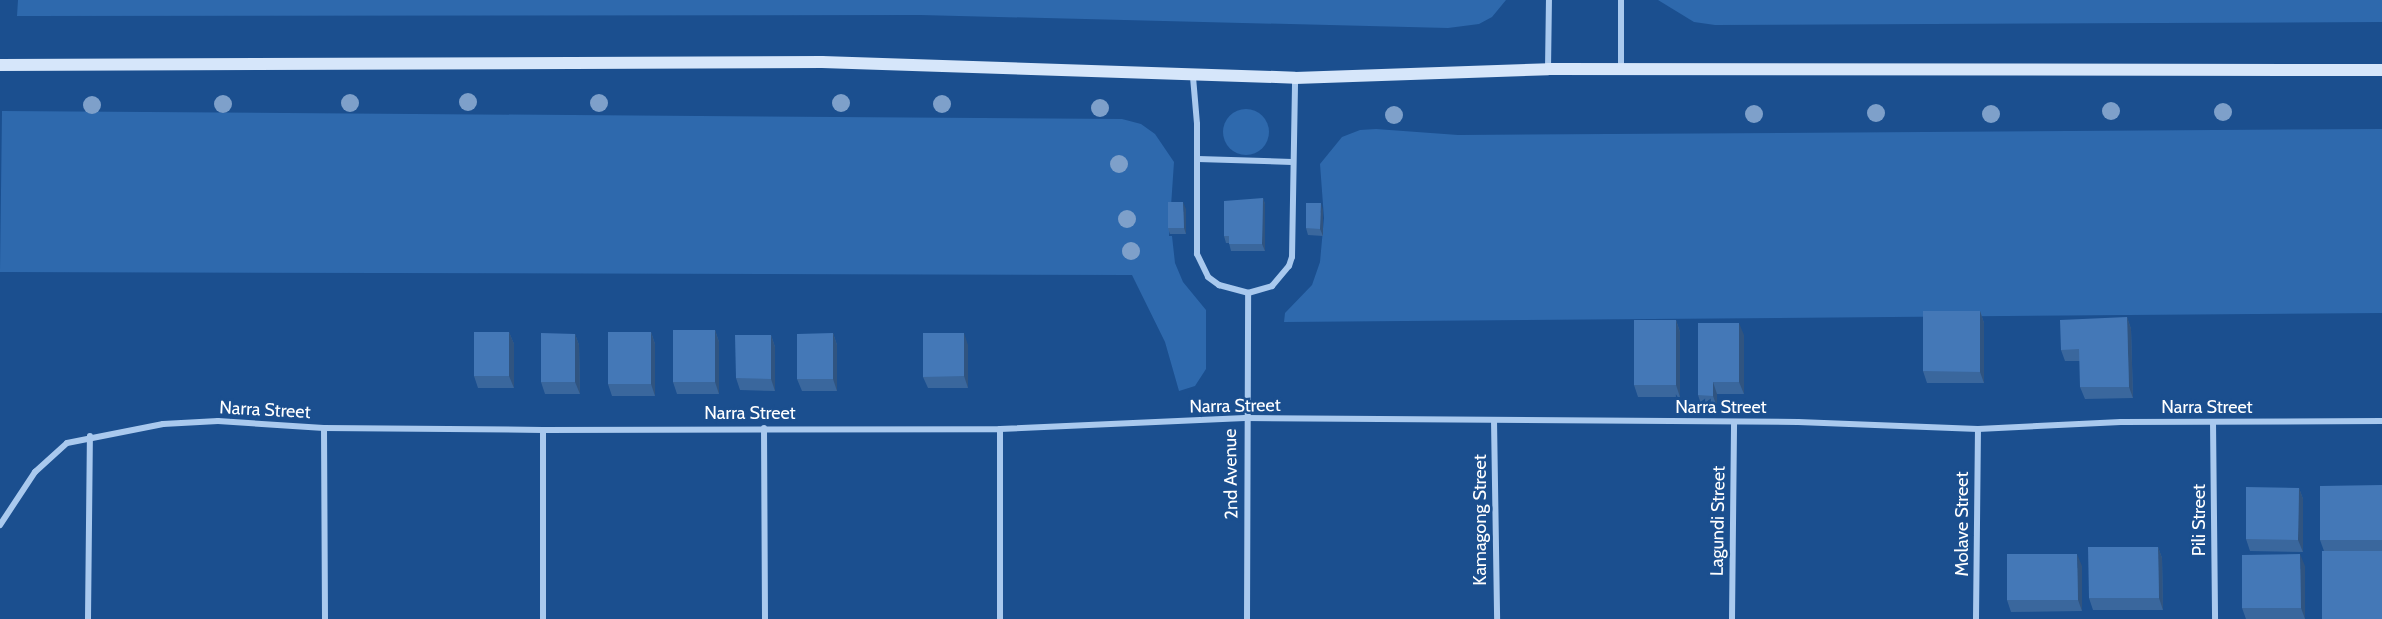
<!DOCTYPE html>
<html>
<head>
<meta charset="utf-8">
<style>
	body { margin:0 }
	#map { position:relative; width:2382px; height:619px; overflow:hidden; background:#1b4f8f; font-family:Cabin,sans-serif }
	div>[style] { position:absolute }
	.green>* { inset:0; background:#2e69ad }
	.round { border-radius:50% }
	.street>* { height:6px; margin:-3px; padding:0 3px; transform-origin:3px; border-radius:3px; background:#a9c9ee }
	.secondary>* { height:12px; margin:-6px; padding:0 6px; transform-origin:6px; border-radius:6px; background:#d6e6fa }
	.trees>* { width:18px; height:18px; margin:-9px; border-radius:50%; background:#7ea0ca }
	.wall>* { inset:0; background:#3a679d }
	.shaded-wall>* { inset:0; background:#305480 }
	.building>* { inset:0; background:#4478b7 }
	span { translate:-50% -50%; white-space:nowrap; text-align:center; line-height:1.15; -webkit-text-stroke:5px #1b4f8f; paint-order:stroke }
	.street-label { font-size:18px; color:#fff }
</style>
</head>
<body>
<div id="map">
	<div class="green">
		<i style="clip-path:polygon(18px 0,1506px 0,1492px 17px,1479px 24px,1448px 28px,920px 15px,17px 16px)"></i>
		<i style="clip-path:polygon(1658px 0,2382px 0,2382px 22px,1715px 25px,1694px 22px)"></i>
		<i class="round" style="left:1223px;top:109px;width:46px;height:46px"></i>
		<i style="clip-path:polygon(2px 111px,1122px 119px,1141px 124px,1155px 134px,1174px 162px,1169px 236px,1172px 236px,1175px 263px,1183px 282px,1206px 310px,1206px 369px,1195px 386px,1179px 391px,1165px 342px,1132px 275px,0 272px)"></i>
		<i style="clip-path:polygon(1376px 129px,1458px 135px,2382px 129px,2382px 313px,1284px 322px,1285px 313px,1312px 285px,1320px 262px,1324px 218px,1320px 164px,1342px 137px,1360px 130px)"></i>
	</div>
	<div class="street">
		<i style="left:1621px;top:0;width:69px;rotate:90deg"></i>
		<i style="left:1548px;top:69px;width:69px;rotate:-89.2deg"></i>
		<i style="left:1193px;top:77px;width:47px;rotate:85.1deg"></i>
		<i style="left:1197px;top:124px;width:130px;rotate:90deg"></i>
		<i style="left:1197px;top:254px;width:25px;rotate:64deg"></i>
		<i style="left:1208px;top:277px;width:14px;rotate:36deg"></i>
		<i style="left:1219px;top:285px;width:30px;rotate:15deg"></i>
		<i style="left:1248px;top:293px;width:25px;rotate:-16deg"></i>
		<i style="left:1272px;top:286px;width:26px;rotate:-50deg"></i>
		<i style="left:1289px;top:266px;width:9px;rotate:-72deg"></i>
		<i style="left:1292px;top:257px;width:179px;rotate:-89deg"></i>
		<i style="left:1198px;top:159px;width:94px;rotate:1.8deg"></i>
		<i style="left:1494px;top:420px;width:199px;rotate:89.1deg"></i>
		<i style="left:2213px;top:422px;width:197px;rotate:89.4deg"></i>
		<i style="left:324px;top:428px;width:191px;rotate:89.7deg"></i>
		<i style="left:764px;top:428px;width:191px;rotate:89.7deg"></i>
		<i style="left:1000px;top:429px;width:190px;rotate:90deg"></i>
		<i style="left:543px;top:430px;width:189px;rotate:90deg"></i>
		<i style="left:0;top:525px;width:64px;rotate:-56.6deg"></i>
		<i style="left:35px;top:472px;width:43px;rotate:-42.2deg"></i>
		<i style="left:67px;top:443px;width:98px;rotate:-11.2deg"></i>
		<i style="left:163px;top:424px;width:55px;rotate:-3.1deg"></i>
		<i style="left:218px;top:421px;width:106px;rotate:3.8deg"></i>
		<i style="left:324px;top:428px;width:219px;rotate:0.5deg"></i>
		<i style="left:543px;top:430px;width:457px;rotate:-0.1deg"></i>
		<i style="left:1000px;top:429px;width:245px;rotate:-2.6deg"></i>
		<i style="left:1245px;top:418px;width:553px;rotate:0.41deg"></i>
		<i style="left:1798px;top:422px;width:180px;rotate:2.2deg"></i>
		<i style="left:1978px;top:429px;width:143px;rotate:-2.8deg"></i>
		<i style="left:2121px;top:422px;width:261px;rotate:-0.2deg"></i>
		<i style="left:88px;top:619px;width:183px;rotate:-89.4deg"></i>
		<i style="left:1247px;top:619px;width:326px;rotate:-89.8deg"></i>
		<i style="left:1732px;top:619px;width:196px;rotate:-89.4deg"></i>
		<i style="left:1976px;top:619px;width:190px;rotate:-89.4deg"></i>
	</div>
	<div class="secondary">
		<i style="left:0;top:65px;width:822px;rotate:-0.21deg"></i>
		<i style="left:822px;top:62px;width:473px;rotate:1.9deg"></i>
		<i style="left:1295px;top:78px;width:253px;rotate:-2deg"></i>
		<i style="left:1548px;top:69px;width:834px;rotate:0.07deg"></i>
	</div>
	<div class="trees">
		<i style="left:468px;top:102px"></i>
		<i style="left:350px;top:103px"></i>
		<i style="left:599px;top:103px"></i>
		<i style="left:841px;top:103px"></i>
		<i style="left:223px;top:104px"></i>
		<i style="left:942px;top:104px"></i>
		<i style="left:92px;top:105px"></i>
		<i style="left:1100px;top:108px"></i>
		<i style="left:2111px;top:111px"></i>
		<i style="left:2223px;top:112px"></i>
		<i style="left:1876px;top:113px"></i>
		<i style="left:1754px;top:114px"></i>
		<i style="left:1991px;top:114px"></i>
		<i style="left:1394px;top:115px"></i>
		<i style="left:1119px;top:164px"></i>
		<i style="left:1127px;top:219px"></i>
		<i style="left:1131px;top:251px"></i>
	</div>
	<div class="wall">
		<i style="clip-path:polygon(1263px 198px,1265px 204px,1265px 251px,1231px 251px,1229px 243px,1226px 243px,1224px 236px)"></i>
		<i style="clip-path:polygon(1186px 209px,1186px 234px,1170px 234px,1168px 228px)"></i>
		<i style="clip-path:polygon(1323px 210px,1323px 236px,1308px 235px,1306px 228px)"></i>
		<i style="clip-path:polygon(1980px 311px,1984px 323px,1984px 383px,1927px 383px,1923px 371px)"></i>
		<i style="clip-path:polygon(2127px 317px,2131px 329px,2133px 398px,2085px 399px,2080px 387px,2080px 361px,2065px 361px,2061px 350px)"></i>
		<i style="clip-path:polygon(1676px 320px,1680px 332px,1680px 397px,1638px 397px,1634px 385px)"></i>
		<i style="clip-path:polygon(715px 330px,719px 342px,719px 394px,677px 394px,673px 382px)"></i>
		<i style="clip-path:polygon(509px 332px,514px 344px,514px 388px,478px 388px,474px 376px)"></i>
		<i style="clip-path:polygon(651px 332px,655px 344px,655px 396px,612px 396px,608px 384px)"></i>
		<i style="clip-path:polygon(833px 333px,837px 345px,837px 391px,802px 391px,797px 379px)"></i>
		<i style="clip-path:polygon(575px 334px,579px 345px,580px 394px,545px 394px,541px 382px)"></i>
		<i style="clip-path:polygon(771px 335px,775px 347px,775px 391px,740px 390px,736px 378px)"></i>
		<i style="clip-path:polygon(1744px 335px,1744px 394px,1717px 394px,1717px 407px,1702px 407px,1698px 395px)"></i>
		<i style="clip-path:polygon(968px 345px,968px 388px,928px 388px,923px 377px)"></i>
		<i style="clip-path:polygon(2382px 485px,2382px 619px,2324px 551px,2320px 540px)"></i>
		<i style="clip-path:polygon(2299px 488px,2303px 499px,2303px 552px,2250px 551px,2246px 539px)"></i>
		<i style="clip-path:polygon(2158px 547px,2162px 558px,2163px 610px,2093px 610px,2089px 598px)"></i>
		<i style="clip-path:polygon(2082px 566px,2082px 611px,2011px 612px,2007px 600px)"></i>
		<i style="clip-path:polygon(2305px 566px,2305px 619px,2246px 619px,2242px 608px)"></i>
	</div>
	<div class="shaded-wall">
		<i style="clip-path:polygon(1263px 198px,1265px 204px,1265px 251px,1262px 244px)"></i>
		<i style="clip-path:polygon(1183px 202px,1186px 209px,1186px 234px,1184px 228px)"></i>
		<i style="clip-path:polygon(1321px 203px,1323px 210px,1323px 236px,1320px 229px)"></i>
		<i style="clip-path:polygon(1980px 311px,1984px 323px,1984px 383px,1980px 372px)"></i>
		<i style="clip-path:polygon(2127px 317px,2131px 329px,2133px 398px,2129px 387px)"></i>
		<i style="clip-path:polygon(1676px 320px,1680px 332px,1680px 397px,1676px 385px)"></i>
		<i style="clip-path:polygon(1739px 323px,1744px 335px,1744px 394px,1739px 382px)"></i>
		<i style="clip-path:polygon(715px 330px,719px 342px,719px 394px,715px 382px)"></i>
		<i style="clip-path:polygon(509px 332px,514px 344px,514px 388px,509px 376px)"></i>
		<i style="clip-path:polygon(651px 332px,655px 344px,655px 396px,651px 384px)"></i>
		<i style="clip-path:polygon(833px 333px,837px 345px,837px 391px,833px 379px)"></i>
		<i style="clip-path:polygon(964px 333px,968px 345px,968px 388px,964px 376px)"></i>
		<i style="clip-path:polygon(575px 334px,579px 345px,580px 394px,575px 382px)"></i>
		<i style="clip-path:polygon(771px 335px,775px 347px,775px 391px,771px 379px)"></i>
		<i style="clip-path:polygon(1713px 382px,1717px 394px,1717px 407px,1713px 396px)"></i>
		<i style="clip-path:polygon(2299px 488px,2303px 499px,2303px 552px,2298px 540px)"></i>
		<i style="clip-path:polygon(2158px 547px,2162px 558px,2163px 610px,2159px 598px)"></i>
		<i style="clip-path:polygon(2077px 554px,2082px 566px,2082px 611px,2078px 600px)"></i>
		<i style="clip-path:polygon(2300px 554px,2305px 566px,2305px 619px,2301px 608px)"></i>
	</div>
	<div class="building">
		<i style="clip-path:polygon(1263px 198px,1262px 244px,1229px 244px,1229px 236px,1224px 236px,1224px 201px)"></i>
		<i style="clip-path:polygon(1168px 202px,1183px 202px,1184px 228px,1168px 228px)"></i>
		<i style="clip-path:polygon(1306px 203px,1321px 203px,1320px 229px,1306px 228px)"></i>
		<i style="clip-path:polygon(1923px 311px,1980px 311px,1980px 372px,1923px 371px)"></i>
		<i style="clip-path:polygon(2127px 317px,2129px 387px,2080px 387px,2079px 349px,2061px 350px,2060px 320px)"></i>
		<i style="clip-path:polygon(1634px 320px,1676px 320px,1676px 385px,1634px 385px)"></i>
		<i style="clip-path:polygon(1698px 323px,1739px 323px,1739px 382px,1713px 382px,1713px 396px,1698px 395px)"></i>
		<i style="clip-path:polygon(673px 330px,715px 330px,715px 382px,673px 382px)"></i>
		<i style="clip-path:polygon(474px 332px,509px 332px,509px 376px,474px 376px)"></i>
		<i style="clip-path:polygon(608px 332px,651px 332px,651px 384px,608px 384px)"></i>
		<i style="clip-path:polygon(541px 333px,575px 334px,575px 382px,541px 382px)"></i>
		<i style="clip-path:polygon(833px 333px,833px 379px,797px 379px,797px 334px)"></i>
		<i style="clip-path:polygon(923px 333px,964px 333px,964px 376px,923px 377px)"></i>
		<i style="clip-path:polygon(735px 335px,771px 335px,771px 379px,736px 378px)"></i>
		<i style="clip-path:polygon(2382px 485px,2382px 540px,2320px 540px,2320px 486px)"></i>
		<i style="clip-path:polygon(2246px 487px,2299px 488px,2298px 540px,2246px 539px)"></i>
		<i style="clip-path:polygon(2088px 547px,2158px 547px,2159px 598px,2089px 598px)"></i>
		<i style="clip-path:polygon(2322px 551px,2382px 551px,2382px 619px,2322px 619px)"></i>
		<i style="clip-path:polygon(2007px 554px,2077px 554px,2078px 600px,2007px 600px)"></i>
		<i style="clip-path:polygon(2300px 554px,2301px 608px,2242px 608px,2242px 555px)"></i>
	</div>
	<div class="street-label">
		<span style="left:1235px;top:406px;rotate:-1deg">Narra Street</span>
		<span style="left:1721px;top:407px">Narra Street</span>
		<span style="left:2207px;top:407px">Narra Street</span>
		<span style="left:265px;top:410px;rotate:3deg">Narra Street</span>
		<span style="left:750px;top:413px">Narra Street</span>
		<span style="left:1231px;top:474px;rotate:-91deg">2nd Avenue</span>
		<span style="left:1480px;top:520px;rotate:-90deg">Kamagong Street</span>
		<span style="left:2199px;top:520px;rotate:-90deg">Pili Street</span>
		<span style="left:1718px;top:521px;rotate:-89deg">Lagundi Street</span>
		<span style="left:1962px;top:524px;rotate:-90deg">Molave Street</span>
	</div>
</div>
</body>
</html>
